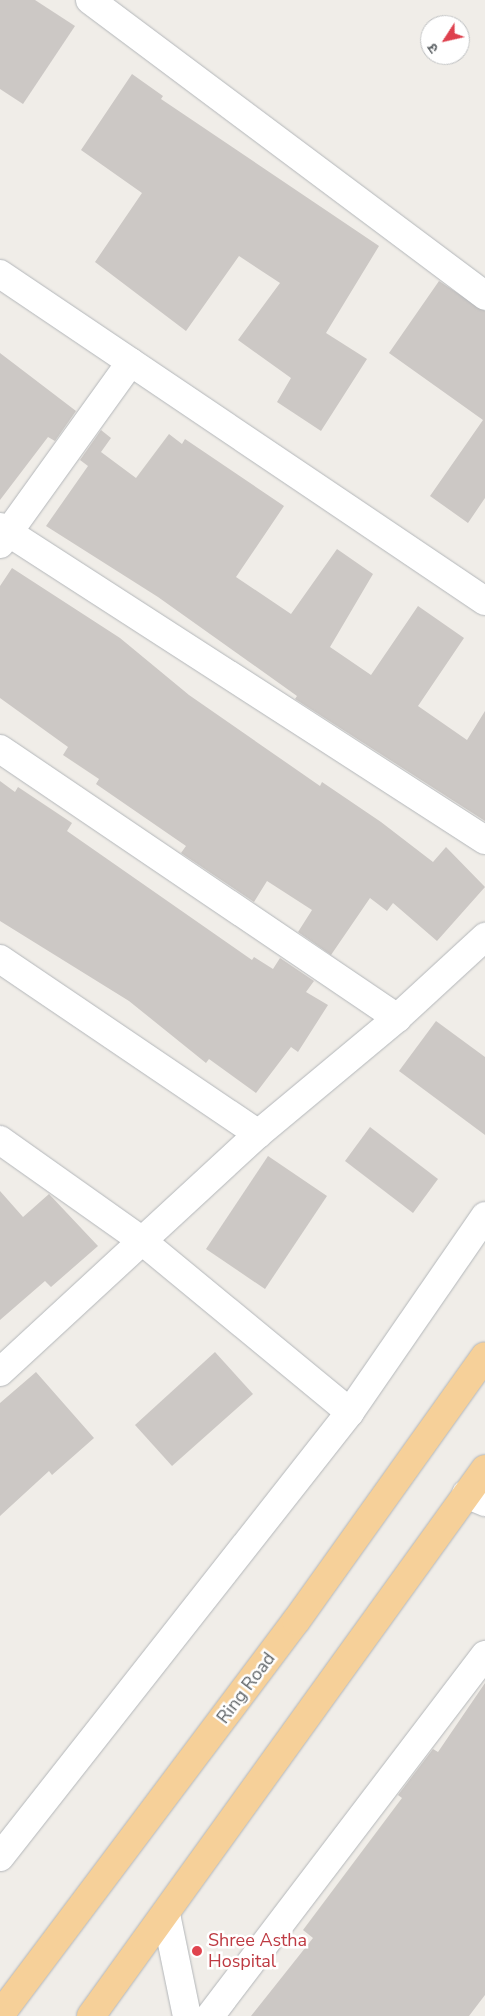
<!DOCTYPE html>
<html>
<head>
<meta charset="utf-8">
<style>
	body { margin:0 }
	#map { position:relative; width:485px; height:2016px; overflow:hidden; background:#f0ede8; font-family:"Nunito Sans","Noto Sans Devanagari",sans-serif }
	div>[style] { position:absolute }
	.building>* { inset:0; background:#ccc8c5 }
	.roads { filter:drop-shadow(0 0 1px #b3b6b9) drop-shadow(0 0 1px #b3b6b9) }
	.minor>* { height:28px; margin:-14px; padding:0 14px; transform-origin:14px; border-radius:14px; background:#fff }
	.highway>* { height:28px; margin:-14px; padding:0 14px; transform-origin:14px; border-radius:14px; background:#f6d099 }
	.dots>* { width:14px; height:14px; translate:-50% -50%; box-sizing:border-box; border:2px solid #fff; border-radius:50% }
	span { translate:-50% -50%; white-space:nowrap; text-align:center; line-height:1.15; -webkit-text-stroke:5px #fff; paint-order:stroke }
	.street-label { font-size:18px; color:#5f6467 }
	.health-label { font-size:18px; color:#be3a42 }
	.left { translate:0 -50%; text-align:left }
	.north { position:absolute; left:420px; top:15px; width:50px; height:50px; box-sizing:border-box; background:#fff; border:1px solid #bfc1c2; border-radius:50%; rotate:235deg; font-size:14px; font-weight:700; line-height:20px; text-align:center; color:#5f6467 }
	.north::after { content:''; display:block; margin:auto; width:18px; height:22px; background:#de404d; clip-path:polygon(50% 0,100% 100%,50% 72%,0 100%) }
</style>
</head>
<body>
<div id="map">
	<div class="building">
		<i style="clip-path:polygon(0 0,35px 0,75px 26px,23px 104px,0 89px)"></i>
		<i style="clip-path:polygon(132px 74px,163px 96px,161px 99px,379px 246px,326px 333px,367px 359px,321px 431px,277px 402px,291px 378px,238px 340px,280px 283px,239px 256px,186px 331px,95px 262px,142px 193px,81px 150px)"></i>
		<i style="clip-path:polygon(439px 281px,485px 311px,485px 498px,468px 523px,430px 496px,483px 420px,389px 353px)"></i>
		<i style="clip-path:polygon(0 353px,76px 411px,55px 441px,48px 437px,0 500px)"></i>
		<i style="clip-path:polygon(101px 430px,111px 438px,101px 452px,136px 478px,169px 434px,182px 444px,185px 439px,284px 506px,236px 577px,291px 614px,337px 549px,373px 574px,330px 647px,371px 675px,418px 606px,464px 638px,418px 706px,467px 740px,485px 711px,485px 821px,295px 699px,297px 696px,158px 597px,46px 526px,88px 466px,80px 460px)"></i>
		<i style="clip-path:polygon(12px 568px,120px 638px,189px 695px,320px 786px,322px 782px,381px 822px,433px 862px,446px 847px,485px 887px,437px 941px,393px 903px,387px 911px,370px 898px,331px 955px,298px 932px,312px 910px,267px 881px,254px 902px,181px 853px,186px 846px,96px 784px,99px 779px,63px 755px,68px 747px,0 698px,0 586px)"></i>
		<i style="clip-path:polygon(0 781px,15px 792px,18px 787px,72px 823px,67px 831px,252px 960px,254px 957px,273px 969px,280px 958px,314px 981px,306px 992px,328px 1005px,298px 1052px,291px 1047px,256px 1093px,209px 1059px,206px 1063px,129px 1001px,0 921px)"></i>
		<i style="clip-path:polygon(436px 1021px,485px 1057px,485px 1135px,399px 1071px)"></i>
		<i style="clip-path:polygon(370px 1127px,438px 1179px,413px 1213px,345px 1161px)"></i>
		<i style="clip-path:polygon(268px 1156px,327px 1196px,265px 1289px,206px 1249px)"></i>
		<i style="clip-path:polygon(0 1191px,23px 1217px,49px 1194px,98px 1246px,51px 1287px,45px 1281px,0 1320px)"></i>
		<i style="clip-path:polygon(215px 1352px,253px 1394px,172px 1466px,135px 1425px)"></i>
		<i style="clip-path:polygon(36px 1372px,94px 1438px,52px 1475px,49px 1471px,0 1516px,0 1403px)"></i>
		<i style="clip-path:polygon(485px 1683px,485px 1995px,469px 2016px,251px 2016px,313px 1938px,303px 1930px,402px 1798px,398px 1795px,433px 1749px,438px 1752px)"></i>
	</div>
	<div class="roads">
		<div class="minor">
			<i style="left:90px;top:0;width:494px;rotate:36.8deg"></i>
			<i style="left:0;top:274px;width:585px;rotate:33.99deg"></i>
			<i style="left:0;top:527px;width:577px;rotate:32.84deg"></i>
			<i style="left:0;top:544px;width:224px;rotate:-54.3deg"></i>
			<i style="left:0;top:749px;width:480px;rotate:34.1deg"></i>
			<i style="left:0;top:959px;width:312px;rotate:34.1deg"></i>
			<i style="left:0;top:1140px;width:173px;rotate:35.3deg"></i>
			<i style="left:141px;top:1240px;width:271px;rotate:39.5deg"></i>
			<i style="left:0;top:1372px;width:351px;rotate:-42.7deg"></i>
			<i style="left:258px;top:1134px;width:181px;rotate:-39.8deg"></i>
			<i style="left:397px;top:1018px;width:120px;rotate:-42.6deg"></i>
			<i style="left:466px;top:1494px;width:21px;rotate:23deg"></i>
			<i style="left:0;top:1857px;width:566px;rotate:-51.81deg"></i>
			<i style="left:350px;top:1412px;width:238px;rotate:-55.4deg"></i>
			<i style="left:166px;top:1914px;width:104px;rotate:78.4deg"></i>
			<i style="left:210px;top:2016px;width:454px;rotate:-52.7deg"></i>
		</div>
		<div class="highway">
			<i style="left:0;top:2015px;width:493px;rotate:-53.1deg"></i>
			<i style="left:296px;top:1621px;width:325px;rotate:-54.5deg"></i>
			<i style="left:91px;top:2016px;width:674px;rotate:-54.24deg"></i>
		</div>
	</div>
	<div class="dots">
		<i style="left:197px;top:1951px;background:#e0444e"></i>
	</div>
	<div class="street-label">
		<span style="left:246px;top:1688px;rotate:-53deg">Ring Road</span>
	</div>
	<div class="health-label">
		<span class="left" style="left:208px;top:1951px">Shree Astha<br>Hospital</span>
	</div>
	<div class="north">उ</div>
</div>
</body>
</html>
